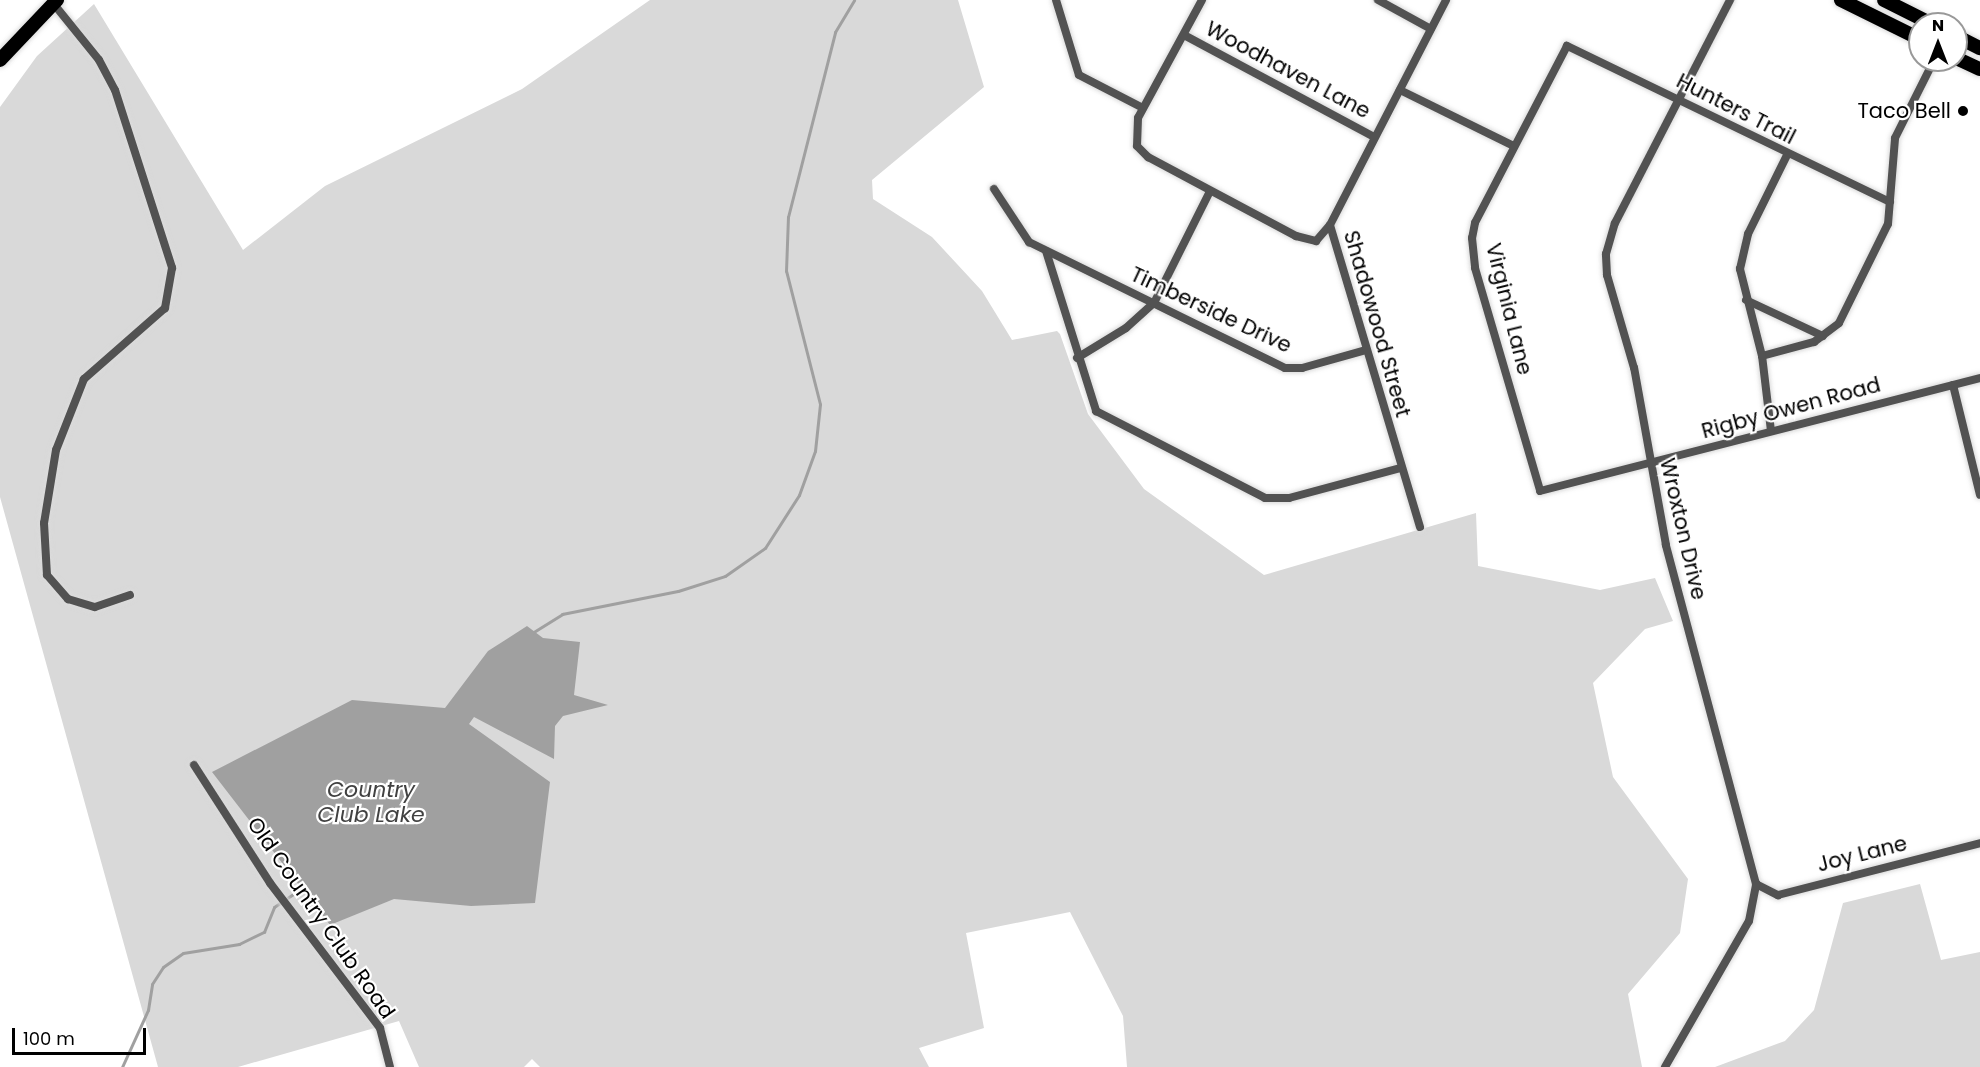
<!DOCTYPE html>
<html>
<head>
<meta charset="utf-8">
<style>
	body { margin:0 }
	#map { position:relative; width:1980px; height:1067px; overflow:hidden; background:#fff; font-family:Poppins,sans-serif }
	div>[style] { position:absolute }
	.green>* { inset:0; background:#d9d9d9 }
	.water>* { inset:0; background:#a0a0a0 }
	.stream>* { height:3px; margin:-1.5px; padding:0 1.5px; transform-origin:1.5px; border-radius:1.5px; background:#a0a0a0 }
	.roads { filter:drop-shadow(0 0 2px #dbdbdb) drop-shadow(0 0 2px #dbdbdb) }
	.minor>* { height:8px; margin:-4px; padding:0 4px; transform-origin:4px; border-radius:4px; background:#525252 }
	.primary>* { height:14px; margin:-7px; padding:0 7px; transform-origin:7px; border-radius:7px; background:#000 }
	.dots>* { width:16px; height:16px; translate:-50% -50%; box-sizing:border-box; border:3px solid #fff; border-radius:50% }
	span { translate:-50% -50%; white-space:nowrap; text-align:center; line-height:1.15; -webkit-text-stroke:4.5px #fff; paint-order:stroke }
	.street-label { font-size:21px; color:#000 }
	.poi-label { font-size:21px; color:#000 }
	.right { translate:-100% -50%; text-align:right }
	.water-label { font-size:22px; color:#414141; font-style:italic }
	.north { position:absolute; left:1908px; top:12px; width:60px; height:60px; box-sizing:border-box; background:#fff; border:2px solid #999; border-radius:50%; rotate:0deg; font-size:16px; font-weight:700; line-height:24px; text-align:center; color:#000 }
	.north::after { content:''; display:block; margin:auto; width:21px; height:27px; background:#000; clip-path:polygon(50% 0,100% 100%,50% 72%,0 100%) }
	.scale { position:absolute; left:12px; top:1028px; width:134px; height:27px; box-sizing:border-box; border:3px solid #000; border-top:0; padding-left:8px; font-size:18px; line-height:21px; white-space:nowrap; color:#000; -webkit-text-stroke:4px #fff; paint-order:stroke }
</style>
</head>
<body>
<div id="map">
	<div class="green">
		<i style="clip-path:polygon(650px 0,958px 0,984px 87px,872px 180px,873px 199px,932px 237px,982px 291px,1012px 340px,1057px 331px,1060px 334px,1088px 414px,1144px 489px,1264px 575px,1476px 513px,1478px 566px,1600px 590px,1655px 578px,1673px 621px,1645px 629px,1593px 683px,1613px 777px,1688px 879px,1680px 933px,1628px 994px,1642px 1067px,1127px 1067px,1123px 1016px,1070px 912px,966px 933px,984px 1028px,919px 1048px,929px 1067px,540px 1067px,532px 1059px,524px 1067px,419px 1067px,399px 1021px,238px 1067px,158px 1067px,0 497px,0 107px,37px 56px,94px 4px,243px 250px,325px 186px,522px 89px)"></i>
		<i style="clip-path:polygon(1920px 884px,1941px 960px,1980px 952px,1980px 1067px,1715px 1067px,1785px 1041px,1814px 1010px,1843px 903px)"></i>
	</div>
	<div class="water">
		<i style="clip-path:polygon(527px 626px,543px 638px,580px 642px,574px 695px,608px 705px,563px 716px,555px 726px,554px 759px,474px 717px,469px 724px,550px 782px,535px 903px,471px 906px,394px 899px,330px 925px,212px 772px,352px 700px,445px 708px,488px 651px)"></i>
	</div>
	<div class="stream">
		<i style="left:532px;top:633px;width:36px;rotate:-32deg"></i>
		<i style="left:562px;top:614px;width:118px;rotate:-11.2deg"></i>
		<i style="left:678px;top:591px;width:49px;rotate:-17.7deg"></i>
		<i style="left:725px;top:576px;width:49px;rotate:-35deg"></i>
		<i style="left:765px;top:548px;width:63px;rotate:-57.3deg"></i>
		<i style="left:799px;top:495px;width:47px;rotate:-70deg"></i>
		<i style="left:815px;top:451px;width:47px;rotate:-83.9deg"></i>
		<i style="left:820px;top:404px;width:137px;rotate:-104.3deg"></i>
		<i style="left:786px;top:271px;width:54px;rotate:-87.9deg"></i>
		<i style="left:788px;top:217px;width:191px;rotate:-75.7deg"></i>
		<i style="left:835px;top:32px;width:37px;rotate:-59deg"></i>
		<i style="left:122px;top:1067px;width:63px;rotate:-65.5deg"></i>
		<i style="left:148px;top:1010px;width:26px;rotate:-81deg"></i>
		<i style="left:152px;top:984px;width:20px;rotate:-57deg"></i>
		<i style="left:163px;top:967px;width:24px;rotate:-35deg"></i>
		<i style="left:183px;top:953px;width:57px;rotate:-9.1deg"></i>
		<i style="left:239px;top:944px;width:28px;rotate:-26deg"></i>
		<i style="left:264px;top:932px;width:27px;rotate:-68deg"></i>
		<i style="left:274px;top:907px;width:37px;rotate:-34deg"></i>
	</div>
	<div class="roads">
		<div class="minor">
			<i style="left:1056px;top:0;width:78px;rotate:73deg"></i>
			<i style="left:1079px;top:75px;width:72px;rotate:27.3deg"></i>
			<i style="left:1202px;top:0;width:134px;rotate:118.5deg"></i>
			<i style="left:1138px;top:118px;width:28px;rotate:92deg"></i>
			<i style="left:1137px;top:146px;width:16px;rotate:45deg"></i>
			<i style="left:1148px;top:157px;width:168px;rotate:28.1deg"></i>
			<i style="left:1296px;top:236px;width:21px;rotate:14deg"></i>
			<i style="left:1316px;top:241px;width:21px;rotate:-49deg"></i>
			<i style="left:1378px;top:0;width:60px;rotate:28.7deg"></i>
			<i style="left:53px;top:3px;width:73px;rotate:51.1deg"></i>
			<i style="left:99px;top:60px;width:34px;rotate:62deg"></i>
			<i style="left:115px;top:90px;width:187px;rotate:72.2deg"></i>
			<i style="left:172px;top:268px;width:41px;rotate:99.9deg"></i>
			<i style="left:165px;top:308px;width:108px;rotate:138.8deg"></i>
			<i style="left:84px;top:379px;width:76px;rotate:111.5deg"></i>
			<i style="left:56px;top:450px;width:74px;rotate:99.3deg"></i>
			<i style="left:44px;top:523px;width:52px;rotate:86.7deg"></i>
			<i style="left:47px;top:575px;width:32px;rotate:49deg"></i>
			<i style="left:68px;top:599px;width:28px;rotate:17deg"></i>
			<i style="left:95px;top:607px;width:37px;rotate:-19deg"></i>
			<i style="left:1184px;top:35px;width:216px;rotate:28.2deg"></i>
			<i style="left:1400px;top:90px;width:127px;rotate:26.2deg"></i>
			<i style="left:994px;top:189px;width:64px;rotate:56.6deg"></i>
			<i style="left:1029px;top:242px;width:285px;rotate:26.2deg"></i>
			<i style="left:1285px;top:368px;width:17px"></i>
			<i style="left:1302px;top:368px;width:66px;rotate:-15.7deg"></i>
			<i style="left:1890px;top:202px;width:359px;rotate:-154.2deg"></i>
			<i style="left:1567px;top:46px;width:199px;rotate:117.5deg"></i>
			<i style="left:1475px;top:223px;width:15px;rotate:101deg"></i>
			<i style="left:1472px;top:238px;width:30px;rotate:84deg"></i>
			<i style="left:1475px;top:268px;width:232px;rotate:73.7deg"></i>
			<i style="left:1540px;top:491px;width:454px;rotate:-14.4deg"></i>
			<i style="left:1046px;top:251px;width:168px;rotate:72.6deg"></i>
			<i style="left:1096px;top:411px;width:190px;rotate:27.2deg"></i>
			<i style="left:1265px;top:498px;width:24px"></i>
			<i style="left:1289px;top:498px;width:115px;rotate:-15.1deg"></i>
			<i style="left:1746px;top:300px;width:85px;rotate:25.1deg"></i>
			<i style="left:1762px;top:356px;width:54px;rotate:-15.1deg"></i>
			<i style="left:1814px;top:342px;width:31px;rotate:-37deg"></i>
			<i style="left:1839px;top:323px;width:110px;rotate:-63.7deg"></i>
			<i style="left:1888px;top:224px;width:86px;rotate:-85.3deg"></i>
			<i style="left:1895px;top:138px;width:87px;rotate:-63.4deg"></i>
			<i style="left:1077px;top:358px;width:57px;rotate:-31.5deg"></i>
			<i style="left:1126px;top:328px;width:38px;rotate:-42deg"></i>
			<i style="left:1154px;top:303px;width:125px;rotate:-63.4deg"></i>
			<i style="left:1953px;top:385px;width:113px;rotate:76.2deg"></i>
			<i style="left:1771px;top:431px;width:76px;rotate:-96.8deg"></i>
			<i style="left:1762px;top:356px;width:90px;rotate:-104.2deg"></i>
			<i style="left:1740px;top:269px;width:36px;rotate:-77deg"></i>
			<i style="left:1748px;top:234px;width:88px;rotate:-63.7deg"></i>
			<i style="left:1420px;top:527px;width:315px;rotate:-106.6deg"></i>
			<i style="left:1330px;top:225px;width:253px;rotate:-62.7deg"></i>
			<i style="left:194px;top:765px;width:140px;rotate:57.2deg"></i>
			<i style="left:270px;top:883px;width:182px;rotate:52.8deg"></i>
			<i style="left:380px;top:1028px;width:40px;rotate:75.6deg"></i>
			<i style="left:1756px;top:884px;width:25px;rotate:27deg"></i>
			<i style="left:1778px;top:895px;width:209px;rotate:-14.4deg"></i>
			<i style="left:1665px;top:1067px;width:168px;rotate:-60.1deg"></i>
			<i style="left:1749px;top:921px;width:38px;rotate:-79deg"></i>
			<i style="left:1756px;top:884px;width:351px;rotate:-104.9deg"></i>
			<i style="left:1666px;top:545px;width:180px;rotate:-100.2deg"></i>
			<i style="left:1634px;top:368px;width:97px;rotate:-106.2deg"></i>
			<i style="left:1607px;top:275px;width:21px;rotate:-93deg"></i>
			<i style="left:1606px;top:254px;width:32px;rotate:-74deg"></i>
			<i style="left:1615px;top:223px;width:251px;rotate:-62.7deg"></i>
		</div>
		<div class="primary">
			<i style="left:1841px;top:0;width:88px;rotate:26.3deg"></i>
			<i style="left:1884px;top:0;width:54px;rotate:26.6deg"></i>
			<i style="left:1956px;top:36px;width:27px;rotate:27deg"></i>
			<i style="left:1956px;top:58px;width:26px;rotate:25deg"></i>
			<i style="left:0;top:60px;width:83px;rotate:-46.5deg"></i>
		</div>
	</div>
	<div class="dots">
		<i style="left:1963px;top:111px;background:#000"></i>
	</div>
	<div class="street-label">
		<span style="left:1288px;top:70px;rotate:28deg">Woodhaven Lane</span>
		<span style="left:1736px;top:109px;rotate:27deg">Hunters Trail</span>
		<span style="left:1509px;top:309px;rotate:76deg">Virginia Lane</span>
		<span style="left:1211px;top:310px;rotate:25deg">Timberside Drive</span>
		<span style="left:1377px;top:324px;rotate:74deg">Shadowood Street</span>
		<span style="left:1791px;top:408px;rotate:-15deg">Rigby Owen Road</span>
		<span style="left:1683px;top:529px;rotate:77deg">Wroxton Drive</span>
		<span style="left:1862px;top:854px;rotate:-14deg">Joy Lane</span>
		<span style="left:321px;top:918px;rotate:55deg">Old Country Club Road</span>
	</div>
	<div class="poi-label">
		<span class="right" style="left:1951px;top:111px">Taco Bell</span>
	</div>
	<div class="water-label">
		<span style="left:371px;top:802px">Country<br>Club Lake</span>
	</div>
	<div class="north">N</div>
	<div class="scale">100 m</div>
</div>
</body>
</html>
